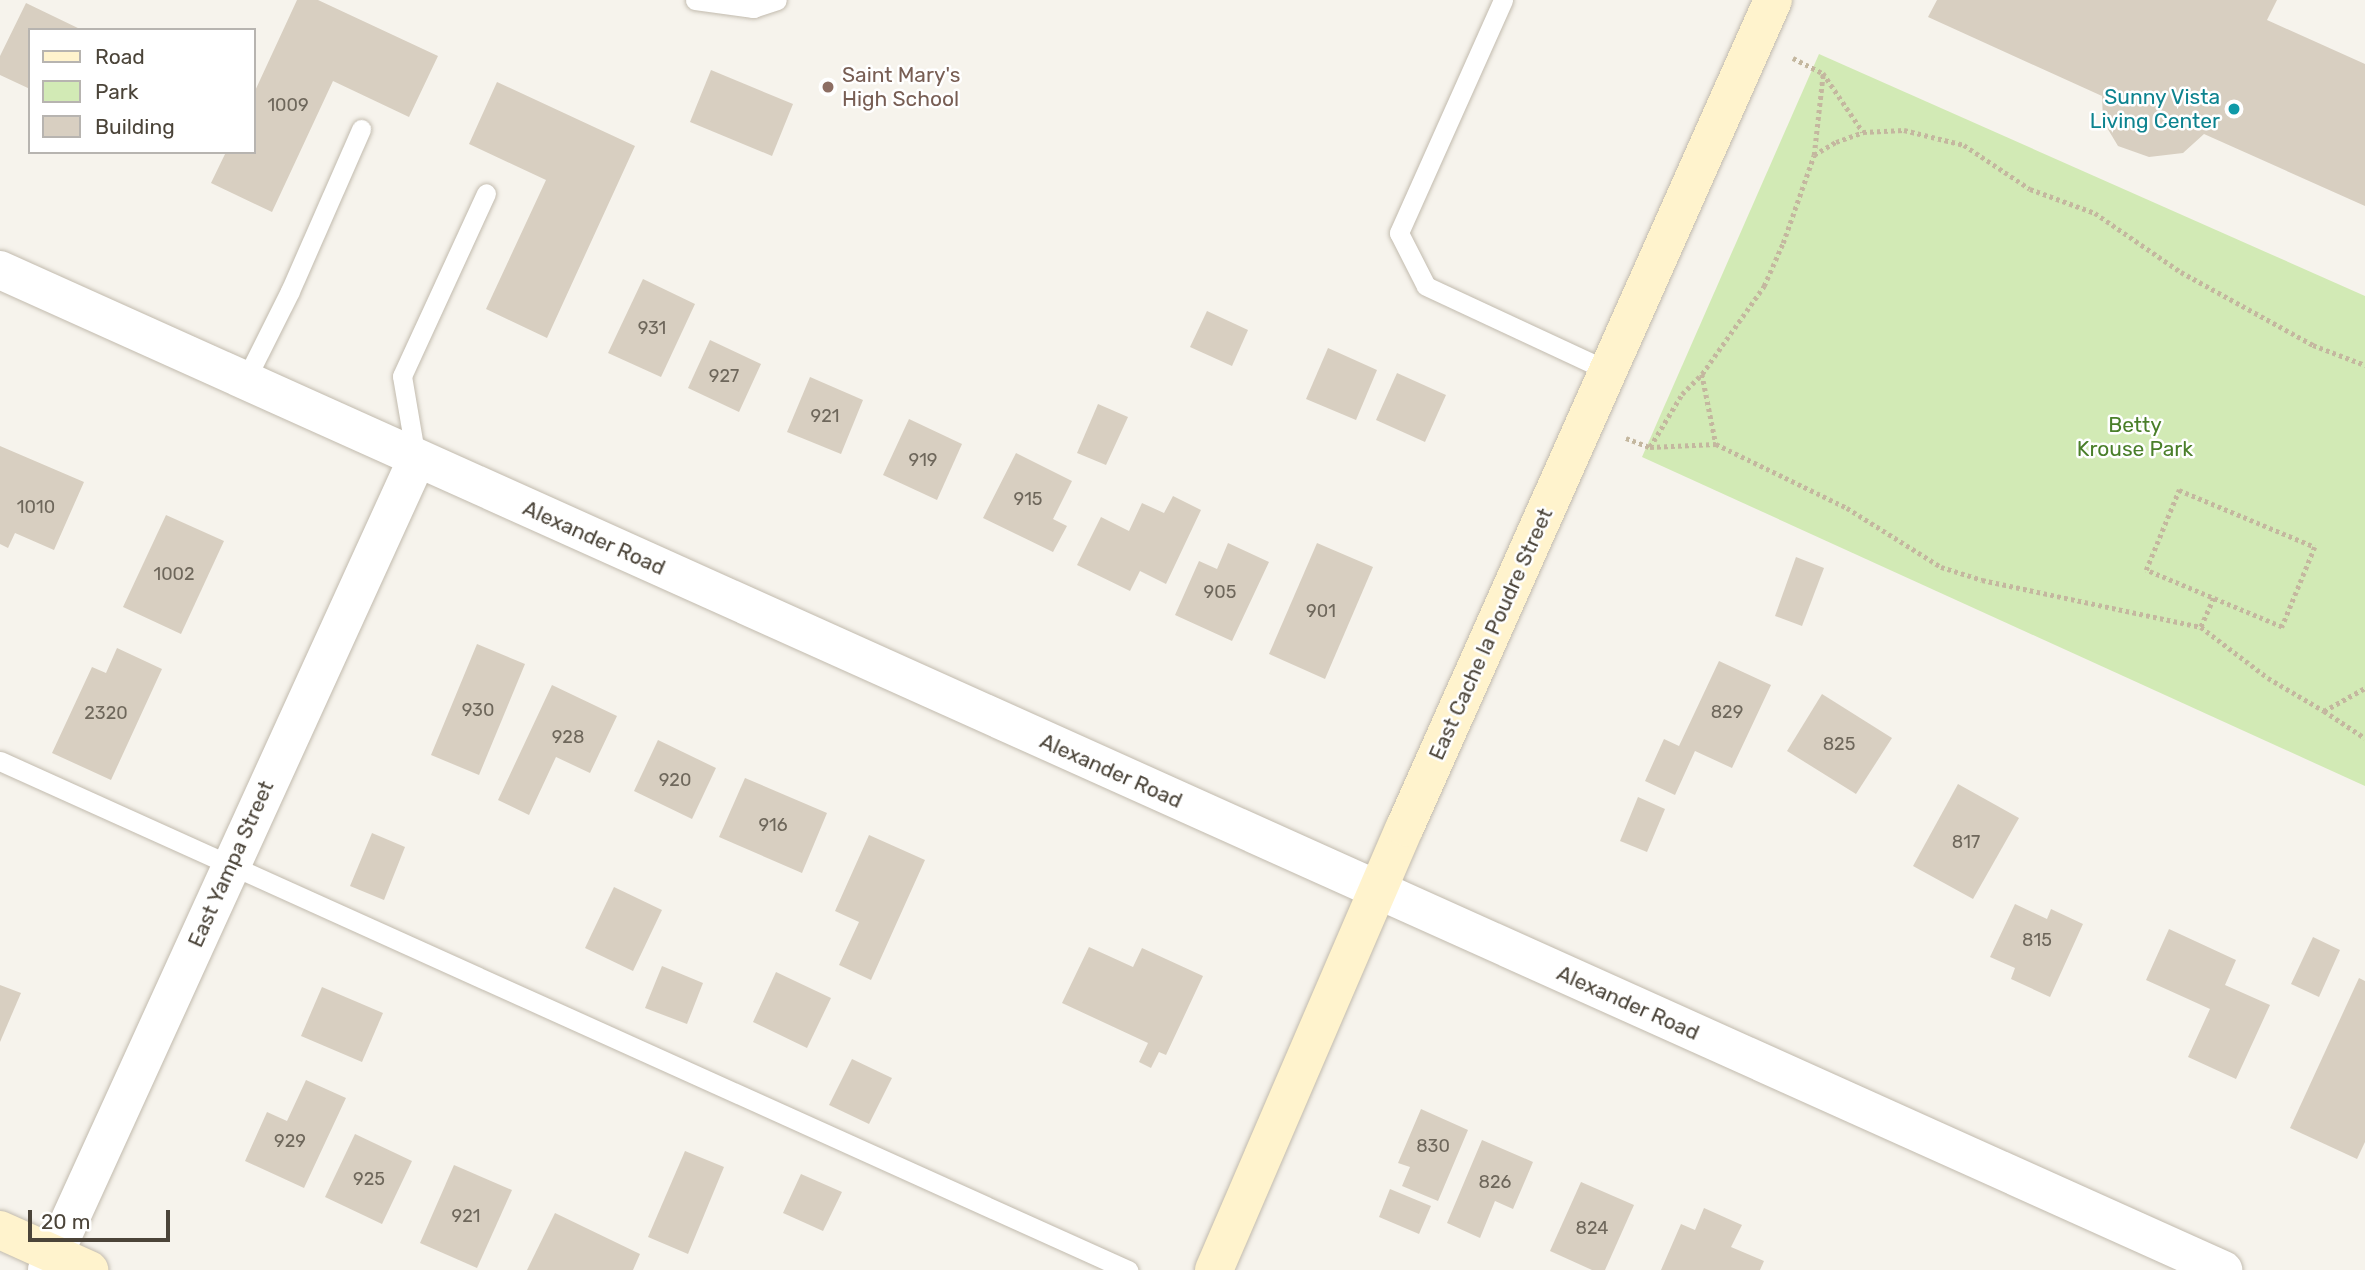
<!DOCTYPE html>
<html>
<head>
<meta charset="utf-8">
<style>
	body { margin:0 }
	#map { position:relative; width:2365px; height:1270px; overflow:hidden; background:#f6f3ec; font-family:Rubik,sans-serif }
	div>[style] { position:absolute }
	.green>* { inset:0; background:#d2eab5 }
	.building>* { inset:0; background:#d8cfc1 }
	.path>* { height:4.5px; margin-top:-2.25px; transform-origin:0; background:repeating-linear-gradient(90deg,#c4b79f 0 3.5px,transparent 0 7px) }
	.roads { filter:drop-shadow(0 0 2px #c2bbae) drop-shadow(0 0 2px #c2bbae) }
	.lane>* { height:19px; margin:-9.5px; padding:0 9.5px; transform-origin:9.5px; border-radius:9.5px; background:#fff }
	.street>* { height:38px; margin:-19px; padding:0 19px; transform-origin:19px; border-radius:19px; background:#fff }
	.secondary>* { height:38px; margin:-19px; padding:0 19px; transform-origin:19px; border-radius:19px; background:#fff3cd }
	.dots>* { width:19px; height:19px; translate:-50% -50%; box-sizing:border-box; border:4px solid #fff; border-radius:50% }
	span { translate:-50% -50%; white-space:nowrap; text-align:center; line-height:1.15; -webkit-text-stroke:5px #fff; paint-order:stroke }
	.number-label { font-size:18px; color:#6e675b }
	.number-label span { -webkit-text-stroke-width:0 }
	.education-label { font-size:21px; color:#785e54 }
	.left { translate:0 -50%; text-align:left }
	.culture-label { font-size:21px; color:#0d838f }
	.right { translate:-100% -50%; text-align:right }
	.park-label { font-size:21px; color:#4a7f2a }
	.street-label { font-size:21px; color:#4b4439 }
	.legend { position:absolute; left:28px; top:28px; width:228px; height:126px; box-sizing:border-box; background:#fff; border:2px solid #b7b4b0; margin:0; padding:9px 12px; list-style:none; font-size:21px; color:#4b4439 }
	.legend li { display:flex; align-items:center; gap:14px; height:35px }
	.legend b { width:35px; border:2px solid #b7b4b0 }
	.scale { position:absolute; left:28px; top:1210px; width:142px; height:32px; box-sizing:border-box; border:4px solid #4b4439; border-top:0; padding-left:9px; font-size:21px; line-height:24px; white-space:nowrap; color:#4b4439; -webkit-text-stroke:5px #fff; paint-order:stroke }
</style>
</head>
<body>
<div id="map">
	<div class="green">
		<i style="clip-path:polygon(1819px 54px,2365px 296px,2365px 786px,1642px 457px)"></i>
	</div>
	<div class="building">
		<i style="clip-path:polygon(297px 0,318px 0,438px 56px,409px 117px,333px 81px,272px 212px,211px 183px,226px 152px,254px 152px,254px 93px)"></i>
		<i style="clip-path:polygon(1937px 0,2277px 0,2267px 20px,2365px 64px,2365px 206px,2204px 134px,2183px 153px,2149px 157px,2118px 146px,2103px 121px,2102px 96px,1928px 17px)"></i>
		<i style="clip-path:polygon(26px 3px,82px 30px,30px 30px,30px 89px,0 75px,0 56px)"></i>
		<i style="clip-path:polygon(711px 70px,793px 104px,772px 156px,690px 122px)"></i>
		<i style="clip-path:polygon(497px 82px,635px 146px,547px 338px,486px 309px,546px 180px,469px 144px)"></i>
		<i style="clip-path:polygon(643px 279px,695px 304px,661px 377px,608px 353px)"></i>
		<i style="clip-path:polygon(1207px 311px,1248px 330px,1232px 366px,1190px 347px)"></i>
		<i style="clip-path:polygon(710px 340px,761px 364px,739px 412px,688px 388px)"></i>
		<i style="clip-path:polygon(1328px 348px,1377px 370px,1356px 420px,1306px 399px)"></i>
		<i style="clip-path:polygon(1397px 373px,1446px 395px,1425px 442px,1376px 420px)"></i>
		<i style="clip-path:polygon(810px 377px,863px 400px,841px 454px,787px 432px)"></i>
		<i style="clip-path:polygon(1098px 404px,1128px 417px,1106px 465px,1077px 453px)"></i>
		<i style="clip-path:polygon(909px 419px,962px 444px,937px 500px,883px 475px)"></i>
		<i style="clip-path:polygon(0 446px,84px 482px,54px 550px,15px 533px,8px 548px,0 544px)"></i>
		<i style="clip-path:polygon(1016px 453px,1072px 481px,1053px 519px,1067px 526px,1053px 552px,983px 518px)"></i>
		<i style="clip-path:polygon(1173px 496px,1201px 510px,1166px 584px,1140px 571px,1130px 591px,1077px 565px,1101px 517px,1129px 531px,1142px 503px,1164px 513px)"></i>
		<i style="clip-path:polygon(166px 515px,224px 541px,181px 634px,123px 607px)"></i>
		<i style="clip-path:polygon(1228px 543px,1269px 562px,1232px 641px,1175px 615px,1199px 561px,1217px 569px)"></i>
		<i style="clip-path:polygon(1317px 543px,1373px 567px,1325px 679px,1269px 654px)"></i>
		<i style="clip-path:polygon(1796px 557px,1824px 568px,1802px 626px,1775px 616px)"></i>
		<i style="clip-path:polygon(477px 644px,525px 664px,479px 775px,431px 755px)"></i>
		<i style="clip-path:polygon(117px 648px,162px 669px,111px 780px,52px 753px,92px 667px,106px 673px)"></i>
		<i style="clip-path:polygon(1719px 661px,1771px 685px,1732px 768px,1695px 751px,1675px 795px,1645px 781px,1664px 739px,1679px 746px)"></i>
		<i style="clip-path:polygon(552px 685px,617px 716px,590px 773px,556px 757px,529px 815px,498px 800px)"></i>
		<i style="clip-path:polygon(1822px 694px,1892px 738px,1856px 794px,1787px 751px)"></i>
		<i style="clip-path:polygon(658px 740px,716px 768px,692px 819px,634px 791px)"></i>
		<i style="clip-path:polygon(745px 778px,827px 813px,802px 873px,719px 837px)"></i>
		<i style="clip-path:polygon(1958px 784px,2019px 818px,1973px 899px,1913px 866px)"></i>
		<i style="clip-path:polygon(1638px 797px,1665px 809px,1647px 852px,1620px 841px)"></i>
		<i style="clip-path:polygon(372px 833px,405px 847px,384px 900px,350px 886px)"></i>
		<i style="clip-path:polygon(869px 835px,925px 860px,871px 980px,839px 965px,859px 922px,835px 911px)"></i>
		<i style="clip-path:polygon(614px 887px,662px 910px,633px 971px,585px 948px)"></i>
		<i style="clip-path:polygon(2015px 904px,2047px 919px,2051px 909px,2083px 924px,2050px 997px,2011px 979px,2015px 968px,1990px 957px)"></i>
		<i style="clip-path:polygon(2169px 929px,2236px 960px,2225px 985px,2270px 1005px,2236px 1079px,2188px 1057px,2210px 1009px,2146px 980px)"></i>
		<i style="clip-path:polygon(2313px 937px,2340px 950px,2319px 997px,2291px 984px)"></i>
		<i style="clip-path:polygon(1089px 947px,1133px 967px,1142px 948px,1203px 976px,1166px 1055px,1159px 1052px,1151px 1068px,1139px 1062px,1148px 1043px,1062px 1003px)"></i>
		<i style="clip-path:polygon(662px 966px,703px 983px,687px 1024px,645px 1008px)"></i>
		<i style="clip-path:polygon(776px 972px,831px 998px,807px 1048px,753px 1022px)"></i>
		<i style="clip-path:polygon(2359px 978px,2365px 981px,2365px 1142px,2357px 1159px,2290px 1128px)"></i>
		<i style="clip-path:polygon(0 985px,21px 993px,0 1042px)"></i>
		<i style="clip-path:polygon(322px 987px,383px 1013px,362px 1062px,301px 1036px)"></i>
		<i style="clip-path:polygon(852px 1059px,892px 1078px,869px 1124px,829px 1105px)"></i>
		<i style="clip-path:polygon(306px 1080px,346px 1098px,304px 1188px,245px 1161px,267px 1112px,287px 1121px)"></i>
		<i style="clip-path:polygon(1421px 1109px,1468px 1130px,1438px 1201px,1402px 1186px,1410px 1167px,1398px 1163px)"></i>
		<i style="clip-path:polygon(355px 1134px,412px 1161px,382px 1224px,325px 1197px)"></i>
		<i style="clip-path:polygon(1482px 1140px,1533px 1162px,1513px 1209px,1495px 1201px,1480px 1238px,1447px 1223px)"></i>
		<i style="clip-path:polygon(685px 1151px,724px 1167px,688px 1254px,648px 1237px)"></i>
		<i style="clip-path:polygon(454px 1165px,512px 1190px,477px 1268px,420px 1243px)"></i>
		<i style="clip-path:polygon(801px 1174px,842px 1192px,823px 1231px,783px 1213px)"></i>
		<i style="clip-path:polygon(1581px 1182px,1634px 1205px,1605px 1270px,1592px 1270px,1550px 1251px)"></i>
		<i style="clip-path:polygon(1390px 1189px,1431px 1206px,1419px 1234px,1379px 1217px)"></i>
		<i style="clip-path:polygon(1704px 1208px,1742px 1225px,1731px 1247px,1764px 1261px,1760px 1270px,1661px 1270px,1681px 1224px,1695px 1230px)"></i>
		<i style="clip-path:polygon(555px 1213px,640px 1254px,633px 1270px,527px 1270px)"></i>
	</div>
	<div class="path">
		<i style="left:1793px;top:58px;width:34px;rotate:27deg"></i>
		<i style="left:1823px;top:73px;width:71px;rotate:55.9deg"></i>
		<i style="left:1863px;top:132px;width:41px;rotate:-2.8deg"></i>
		<i style="left:1904px;top:130px;width:62px;rotate:14deg"></i>
		<i style="left:1964px;top:145px;width:79px;rotate:33.7deg"></i>
		<i style="left:2030px;top:189px;width:69px;rotate:20.3deg"></i>
		<i style="left:2095px;top:213px;width:104px;rotate:34.5deg"></i>
		<i style="left:2181px;top:272px;width:151px;rotate:28.9deg"></i>
		<i style="left:2313px;top:345px;width:56px;rotate:21deg"></i>
		<i style="left:1814px;top:155px;width:26px;rotate:-31deg"></i>
		<i style="left:1836px;top:142px;width:29px;rotate:-20deg"></i>
		<i style="left:1702px;top:374px;width:71px;rotate:78.7deg"></i>
		<i style="left:1626px;top:438px;width:26px;rotate:21deg"></i>
		<i style="left:1650px;top:447px;width:66px;rotate:-2.6deg"></i>
		<i style="left:1716px;top:444px;width:146px;rotate:26deg"></i>
		<i style="left:1847px;top:508px;width:111px;rotate:32.1deg"></i>
		<i style="left:1941px;top:567px;width:43px;rotate:17.6deg"></i>
		<i style="left:1982px;top:580px;width:224px;rotate:12.1deg"></i>
		<i style="left:1650px;top:447px;width:62px;rotate:-58.9deg"></i>
		<i style="left:1682px;top:394px;width:28px;rotate:-45deg"></i>
		<i style="left:1702px;top:374px;width:108px;rotate:-54.8deg"></i>
		<i style="left:1764px;top:286px;width:47px;rotate:-66.2deg"></i>
		<i style="left:1783px;top:243px;width:93px;rotate:-70.6deg"></i>
		<i style="left:1814px;top:155px;width:81px;rotate:-83.7deg"></i>
		<i style="left:2179px;top:490px;width:147px;rotate:22.7deg"></i>
		<i style="left:2315px;top:547px;width:87px;rotate:112.4deg"></i>
		<i style="left:2282px;top:627px;width:147px;rotate:-157.3deg"></i>
		<i style="left:2146px;top:570px;width:87px;rotate:-67.6deg"></i>
		<i style="left:2214px;top:598px;width:32px;rotate:114deg"></i>
		<i style="left:2201px;top:627px;width:84px;rotate:37.3deg"></i>
		<i style="left:2268px;top:678px;width:65px;rotate:30.5deg"></i>
		<i style="left:2324px;top:711px;width:47px;rotate:-29.3deg"></i>
		<i style="left:2324px;top:711px;width:49px;rotate:33.4deg"></i>
	</div>
	<div class="roads">
		<div class="lane">
			<i style="left:695px;top:0;width:59px;rotate:7.9deg"></i>
			<i style="left:753px;top:8px;width:25px;rotate:-18deg"></i>
			<i style="left:1503px;top:0;width:255px;rotate:114.1deg"></i>
			<i style="left:1399px;top:233px;width:59px;rotate:63deg"></i>
			<i style="left:1426px;top:286px;width:201px;rotate:25deg"></i>
			<i style="left:246px;top:379px;width:98px;rotate:-63.4deg"></i>
			<i style="left:290px;top:291px;width:177px;rotate:-66.3deg"></i>
			<i style="left:416px;top:458px;width:83px;rotate:-99.7deg"></i>
			<i style="left:402px;top:376px;width:201px;rotate:-65.3deg"></i>
			<i style="left:0;top:761px;width:1238px;rotate:24.29deg"></i>
		</div>
		<div class="street">
			<i style="left:0;top:270px;width:2438px;rotate:24.22deg"></i>
			<i style="left:47px;top:1270px;width:891px;rotate:-65.48deg"></i>
		</div>
		<div class="secondary">
			<i style="left:0;top:1230px;width:98px;rotate:24.2deg"></i>
			<i style="left:1214px;top:1270px;width:482px;rotate:-66.7deg"></i>
			<i style="left:1405px;top:827px;width:905px;rotate:-66.01deg"></i>
		</div>
	</div>
	<div class="dots">
		<i style="left:828px;top:87px;background:#8d6e63"></i>
		<i style="left:2234px;top:109px;background:#0f9aa8"></i>
	</div>
	<div class="number-label">
		<span style="left:288px;top:105px">1009</span>
		<span style="left:652px;top:328px">931</span>
		<span style="left:724px;top:376px">927</span>
		<span style="left:825px;top:416px">921</span>
		<span style="left:923px;top:460px">919</span>
		<span style="left:1028px;top:499px">915</span>
		<span style="left:36px;top:507px">1010</span>
		<span style="left:174px;top:574px">1002</span>
		<span style="left:1220px;top:592px">905</span>
		<span style="left:1321px;top:611px">901</span>
		<span style="left:478px;top:710px">930</span>
		<span style="left:1727px;top:712px">829</span>
		<span style="left:106px;top:713px">2320</span>
		<span style="left:568px;top:737px">928</span>
		<span style="left:1839px;top:744px">825</span>
		<span style="left:675px;top:780px">920</span>
		<span style="left:773px;top:825px">916</span>
		<span style="left:1966px;top:842px">817</span>
		<span style="left:2037px;top:940px">815</span>
		<span style="left:290px;top:1141px">929</span>
		<span style="left:1433px;top:1146px">830</span>
		<span style="left:369px;top:1179px">925</span>
		<span style="left:1495px;top:1182px">826</span>
		<span style="left:466px;top:1216px">921</span>
		<span style="left:1592px;top:1228px">824</span>
	</div>
	<div class="education-label">
		<span class="left" style="left:842px;top:87px">Saint Mary's<br>High School</span>
	</div>
	<div class="culture-label">
		<span class="right" style="left:2220px;top:109px">Sunny Vista<br>Living Center</span>
	</div>
	<div class="park-label">
		<span style="left:2135px;top:437px">Betty<br>Krouse Park</span>
	</div>
	<div class="street-label">
		<span style="left:594px;top:538px;rotate:24deg">Alexander Road</span>
		<span style="left:1491px;top:634px;rotate:-66deg">East Cache la Poudre Street</span>
		<span style="left:1111px;top:771px;rotate:24deg">Alexander Road</span>
		<span style="left:231px;top:864px;rotate:-66deg">East Yampa Street</span>
		<span style="left:1628px;top:1003px;rotate:24deg">Alexander Road</span>
	</div>
	<ul class="legend">
	<li><b style="height:9px;background:#fff3cd"></b>Road</li>
	<li><b style="height:19px;background:#d2eab5"></b>Park</li>
	<li><b style="height:19px;background:#d8cfc1"></b>Building</li>
	</ul>
	<div class="scale">20 m</div>
</div>
</body>
</html>
